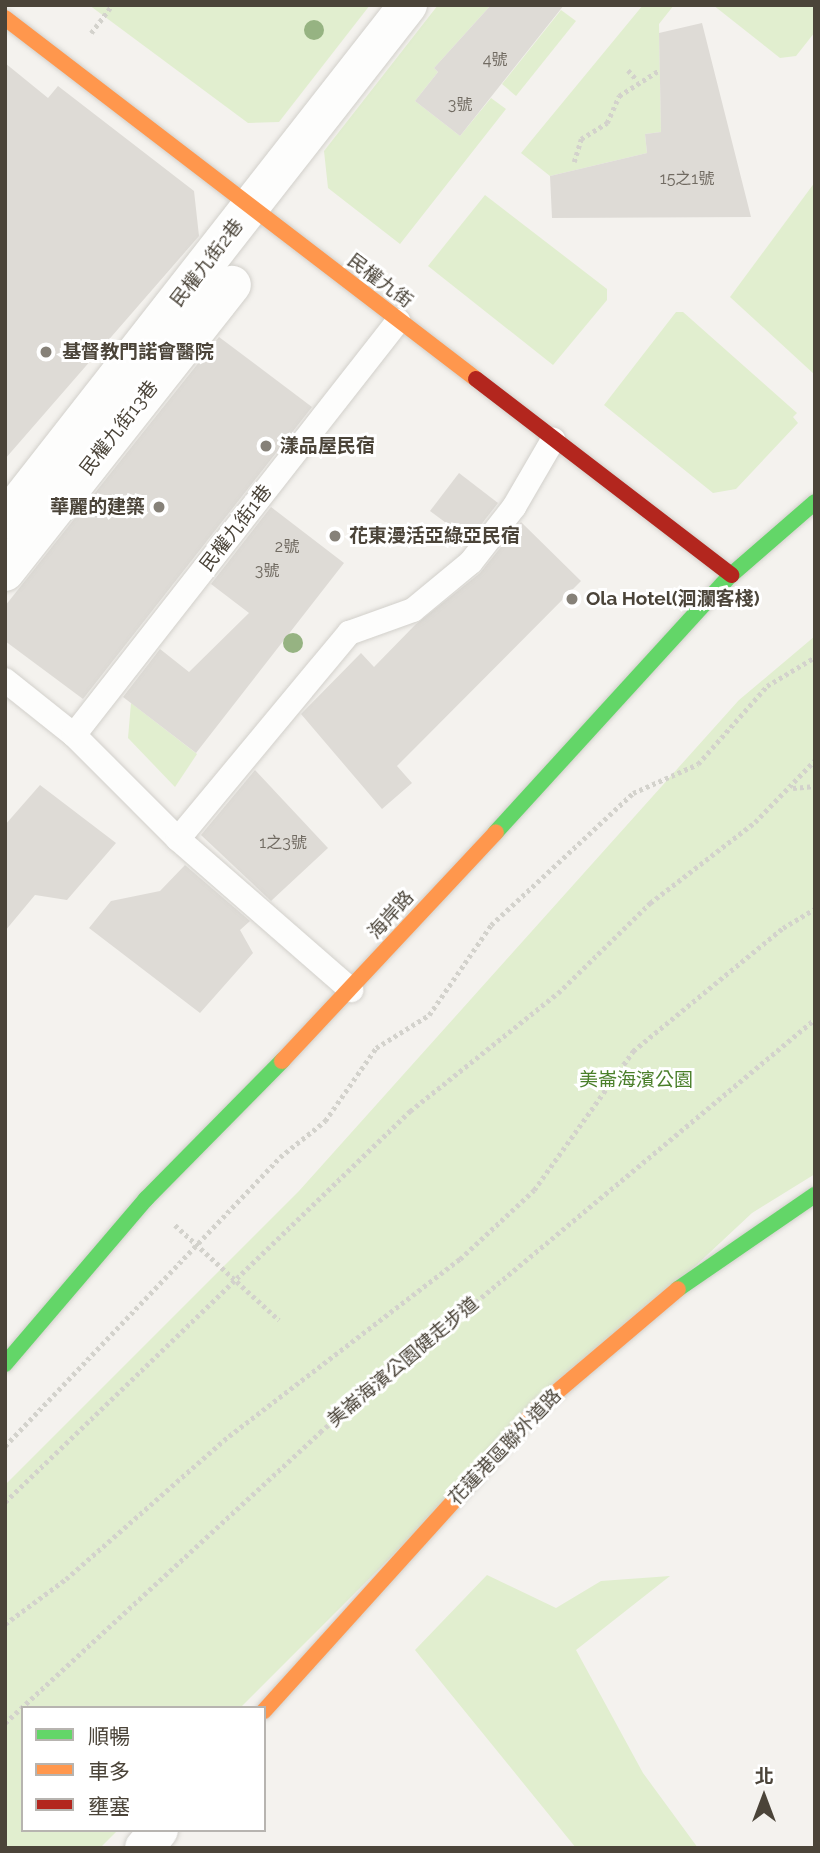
<!DOCTYPE html>
<html>
<head>
<meta charset="utf-8">
<style>
	body { margin:0 }
	#map { position:relative; width:820px; height:1853px; overflow:hidden; background:#f4f2ee; font-family:Raleway,"Noto Sans TC",sans-serif }
	div>[style] { position:absolute }
	.green>* { inset:0; background:#e1eecf }
	.building>* { inset:0; background:#dedbd6 }
	.path>* { height:4.5px; margin-top:-2.25px; transform-origin:0; background:repeating-linear-gradient(90deg,#d3d2cc 0 3.5px,transparent 0 7px) }
	.roads { filter:drop-shadow(0 0 2px #d2d0cb) drop-shadow(0 0 2px #d2d0cb) }
	.lane>* { height:24px; margin:-12px; padding:0 12px; transform-origin:12px; border-radius:12px; background:#fdfdfc }
	.street>* { height:38px; margin:-19px; padding:0 19px; transform-origin:19px; border-radius:19px; background:#fdfdfc }
	.fast>* { height:16px; margin:-8px; padding:0 8px; transform-origin:8px; border-radius:8px; background:#63d668 }
	.slow>* { height:16px; margin:-8px; padding:0 8px; transform-origin:8px; border-radius:8px; background:#ff974d }
	.jam>* { height:16px; margin:-8px; padding:0 8px; transform-origin:8px; border-radius:8px; background:#b3261e }
	.trees>* { width:20px; height:20px; margin:-10px; border-radius:50%; background:#96b382 }
	.dots>* { width:19px; height:19px; translate:-50% -50%; box-sizing:border-box; border:4px solid #fff; border-radius:50% }
	span { translate:-50% -50%; white-space:nowrap; text-align:center; line-height:1.15; -webkit-text-stroke:6px #fff; paint-order:stroke }
	.number-label { font-size:16px; color:#706a61 }
	.number-label span { -webkit-text-stroke-width:0 }
	.street-label { font-size:19px; color:#4b4439 }
	.poi-label { font-size:19px; color:#4b4439; font-weight:700 }
	.left { translate:0 -50%; text-align:left }
	.right { translate:-100% -50%; text-align:right }
	.park-label { font-size:19px; color:#4a7f2a }
	.frame { position:absolute; inset:0; border:7px solid #4b4439; pointer-events:none }
	.legend { position:absolute; left:21px; top:1706px; width:245px; height:126px; box-sizing:border-box; background:#fff; border:2px solid #b7b4b0; margin:0; padding:9px 12px; list-style:none; font-size:21px; color:#4b4439 }
	.legend li { display:flex; align-items:center; gap:14px; height:35px }
	.legend b { width:35px; border:2px solid #b7b4b0 }
	.north { position:absolute; left:729px; top:1762px; width:70px; height:70px; -webkit-text-stroke:5px #fff; paint-order:stroke; rotate:0deg; font-size:19px; font-weight:700; line-height:28px; text-align:center; color:#4b4439 }
	.north::after { content:''; display:block; margin:auto; width:24px; height:32px; background:#4b4439; clip-path:polygon(50% 0,100% 100%,50% 72%,0 100%) }
</style>
</head>
<body>
<div id="map">
	<div class="green">
		<i style="clip-path:polygon(89px 5px,370px 5px,279px 122px,248px 123px)"></i>
		<i style="clip-path:polygon(438px 5px,491px 5px,434px 68px,438px 72px,415px 101px,460px 136px,491px 98px,506px 109px,400px 244px,328px 188px,324px 151px)"></i>
		<i style="clip-path:polygon(643px 5px,674px 5px,659px 24px,661px 132px,645px 134px,647px 153px,550px 176px,521px 153px)"></i>
		<i style="clip-path:polygon(713px 5px,815px 5px,815px 32px,796px 56px,780px 58px)"></i>
		<i style="clip-path:polygon(561px 10px,576px 21px,516px 96px,502px 84px)"></i>
		<i style="clip-path:polygon(815px 182px,815px 375px,730px 297px)"></i>
		<i style="clip-path:polygon(485px 195px,607px 289px,607px 300px,553px 365px,428px 266px)"></i>
		<i style="clip-path:polygon(676px 312px,683px 312px,797px 413px,793px 417px,798px 423px,736px 489px,713px 493px,604px 405px)"></i>
		<i style="clip-path:polygon(815px 636px,815px 1174px,752px 1213px,494px 1454px,240px 1708px,23px 1708px,23px 1830px,118px 1830px,100px 1848px,5px 1848px,5px 1485px,299px 1191px,739px 700px)"></i>
		<i style="clip-path:polygon(131px 703px,197px 754px,175px 787px,128px 738px)"></i>
		<i style="clip-path:polygon(487px 1575px,556px 1608px,601px 1581px,670px 1576px,576px 1650px,643px 1773px,698px 1848px,576px 1848px,415px 1650px)"></i>
	</div>
	<div class="building">
		<i style="clip-path:polygon(491px 5px,564px 5px,460px 136px,415px 101px,438px 72px,434px 68px)"></i>
		<i style="clip-path:polygon(702px 23px,751px 217px,552px 218px,550px 176px,647px 153px,645px 134px,661px 132px,659px 33px)"></i>
		<i style="clip-path:polygon(5px 63px,48px 98px,58px 86px,194px 191px,199px 236px,5px 459px)"></i>
		<i style="clip-path:polygon(219px 337px,312px 407px,83px 699px,5px 641px,5px 606px)"></i>
		<i style="clip-path:polygon(459px 473px,498px 503px,469px 540px,430px 511px)"></i>
		<i style="clip-path:polygon(271px 507px,344px 563px,196px 753px,123px 697px,160px 649px,189px 672px,249px 613px,211px 584px)"></i>
		<i style="clip-path:polygon(521px 522px,581px 581px,397px 766px,412px 783px,382px 809px,301px 714px,361px 653px,374px 667px,415px 625px,480px 573px)"></i>
		<i style="clip-path:polygon(255px 770px,328px 848px,271px 901px,201px 835px)"></i>
		<i style="clip-path:polygon(40px 785px,116px 843px,67px 900px,35px 895px,5px 931px,5px 825px)"></i>
		<i style="clip-path:polygon(185px 865px,250px 921px,240px 930px,253px 953px,200px 1013px,89px 928px,111px 901px,160px 891px)"></i>
	</div>
	<div class="path">
		<i style="left:91px;top:33px;width:35px;rotate:-53deg"></i>
		<i style="left:628px;top:70px;width:13px;rotate:48deg"></i>
		<i style="left:574px;top:162px;width:24px;rotate:-73deg"></i>
		<i style="left:581px;top:139px;width:31px;rotate:-32deg"></i>
		<i style="left:607px;top:123px;width:30px;rotate:-66deg"></i>
		<i style="left:619px;top:96px;width:46px;rotate:-32.7deg"></i>
		<i style="left:793px;top:788px;width:22px;rotate:-5deg"></i>
		<i style="left:175px;top:1225px;width:141px;rotate:42.4deg"></i>
		<i style="left:5px;top:1446px;width:399px;rotate:-46.4deg"></i>
		<i style="left:280px;top:1157px;width:58px;rotate:-38.7deg"></i>
		<i style="left:325px;top:1121px;width:89px;rotate:-55.1deg"></i>
		<i style="left:376px;top:1048px;width:62px;rotate:-31.9deg"></i>
		<i style="left:429px;top:1015px;width:109px;rotate:-55.4deg"></i>
		<i style="left:491px;top:925px;width:194px;rotate:-42.9deg"></i>
		<i style="left:633px;top:793px;width:71px;rotate:-24deg"></i>
		<i style="left:698px;top:764px;width:104px;rotate:-48.5deg"></i>
		<i style="left:767px;top:686px;width:56px;rotate:-31.1deg"></i>
		<i style="left:5px;top:1502px;width:563px;rotate:-43.99deg"></i>
		<i style="left:410px;top:1111px;width:189px;rotate:-38.6deg"></i>
		<i style="left:558px;top:993px;width:129px;rotate:-44.4deg"></i>
		<i style="left:650px;top:903px;width:133px;rotate:-37.6deg"></i>
		<i style="left:755px;top:822px;width:86px;rotate:-45.9deg"></i>
		<i style="left:5px;top:1624px;width:76px;rotate:-36.4deg"></i>
		<i style="left:66px;top:1579px;width:217px;rotate:-41.3deg"></i>
		<i style="left:229px;top:1436px;width:291px;rotate:-37.5deg"></i>
		<i style="left:460px;top:1259px;width:101px;rotate:-43deg"></i>
		<i style="left:534px;top:1190px;width:171px;rotate:-54.5deg"></i>
		<i style="left:633px;top:1051px;width:194px;rotate:-39.4deg"></i>
		<i style="left:783px;top:928px;width:37px;rotate:-31deg"></i>
		<i style="left:5px;top:1723px;width:429px;rotate:-42.7deg"></i>
		<i style="left:320px;top:1432px;width:645px;rotate:-39.84deg"></i>
	</div>
	<div class="roads">
		<div class="lane">
			<i style="left:5px;top:680px;width:88px;rotate:38.6deg"></i>
			<i style="left:74px;top:735px;width:147px;rotate:45deg"></i>
			<i style="left:178px;top:839px;width:230px;rotate:41.1deg"></i>
			<i style="left:74px;top:735px;width:526px;rotate:-51.95deg"></i>
			<i style="left:178px;top:839px;width:268px;rotate:-50.3deg"></i>
			<i style="left:349px;top:633px;width:68px;rotate:-19.8deg"></i>
			<i style="left:413px;top:610px;width:75px;rotate:-39.6deg"></i>
			<i style="left:471px;top:562px;width:70px;rotate:-52deg"></i>
			<i style="left:514px;top:507px;width:78px;rotate:-59.8deg"></i>
		</div>
		<div class="street">
			<i style="left:5px;top:520px;width:654px;rotate:-51.96deg"></i>
			<i style="left:5px;top:572px;width:366px;rotate:-51.7deg"></i>
			<i style="left:144px;top:1848px;width:23px;rotate:-50deg"></i>
		</div>
		<div class="fast">
			<i style="left:496px;top:832px;width:348px;rotate:-47.6deg"></i>
			<i style="left:731px;top:575px;width:111px;rotate:-41deg"></i>
			<i style="left:678px;top:1289px;width:166px;rotate:-34.5deg"></i>
			<i style="left:5px;top:1364px;width:217px;rotate:-49.5deg"></i>
			<i style="left:146px;top:1199px;width:194px;rotate:-45.4deg"></i>
		</div>
		<div class="slow">
			<i style="left:5px;top:18px;width:593px;rotate:37.47deg"></i>
			<i style="left:282px;top:1061px;width:313px;rotate:-46.9deg"></i>
			<i style="left:264px;top:1711px;width:410px;rotate:-47.9deg"></i>
			<i style="left:539px;top:1407px;width:182px;rotate:-40.3deg"></i>
		</div>
		<div class="jam">
			<i style="left:476px;top:379px;width:322px;rotate:37.5deg"></i>
		</div>
	</div>
	<div class="trees">
		<i style="left:314px;top:30px"></i>
		<i style="left:293px;top:643px"></i>
	</div>
	<div class="dots">
		<i style="left:46px;top:352px;background:#868178"></i>
		<i style="left:266px;top:446px;background:#868178"></i>
		<i style="left:159px;top:507px;background:#868178"></i>
		<i style="left:335px;top:536px;background:#868178"></i>
		<i style="left:572px;top:599px;background:#868178"></i>
	</div>
	<div class="number-label">
		<span style="left:495px;top:60px">4號</span>
		<span style="left:460px;top:105px">3號</span>
		<span style="left:687px;top:179px">15之1號</span>
		<span style="left:287px;top:547px">2號</span>
		<span style="left:267px;top:571px">3號</span>
		<span style="left:283px;top:843px">1之3號</span>
	</div>
	<div class="street-label">
		<span style="left:207px;top:263px;rotate:-52deg">民權九街2巷</span>
		<span style="left:380px;top:281px;rotate:37deg">民權九街</span>
		<span style="left:119px;top:428px;rotate:-52deg">民權九街13巷</span>
		<span style="left:236px;top:528px;rotate:-52deg">民權九街1巷</span>
		<span style="left:391px;top:915px;rotate:-48deg">海岸路</span>
		<span style="left:403px;top:1362px;rotate:-40deg">美崙海濱公園健走步道</span>
		<span style="left:505px;top:1447px;rotate:-46deg">花蓮港區聯外道路</span>
	</div>
	<div class="poi-label">
		<span class="left" style="left:62px;top:352px">基督教門諾會醫院</span>
		<span class="left" style="left:280px;top:446px">漾品屋民宿</span>
		<span class="right" style="left:145px;top:507px">華麗的建築</span>
		<span class="left" style="left:349px;top:536px">花東漫活亞綠亞民宿</span>
		<span class="left" style="left:586px;top:599px">Ola Hotel(洄瀾客棧)</span>
	</div>
	<div class="park-label">
		<span style="left:636px;top:1080px">美崙海濱公園</span>
	</div>
	<div class="frame"></div>
	<ul class="legend">
	<li><b style="height:9px;background:#63d668"></b>順暢</li>
	<li><b style="height:9px;background:#ff974d"></b>車多</li>
	<li><b style="height:9px;background:#b3261e"></b>壅塞</li>
	</ul>
	<div class="north">北</div>
</div>
</body>
</html>
